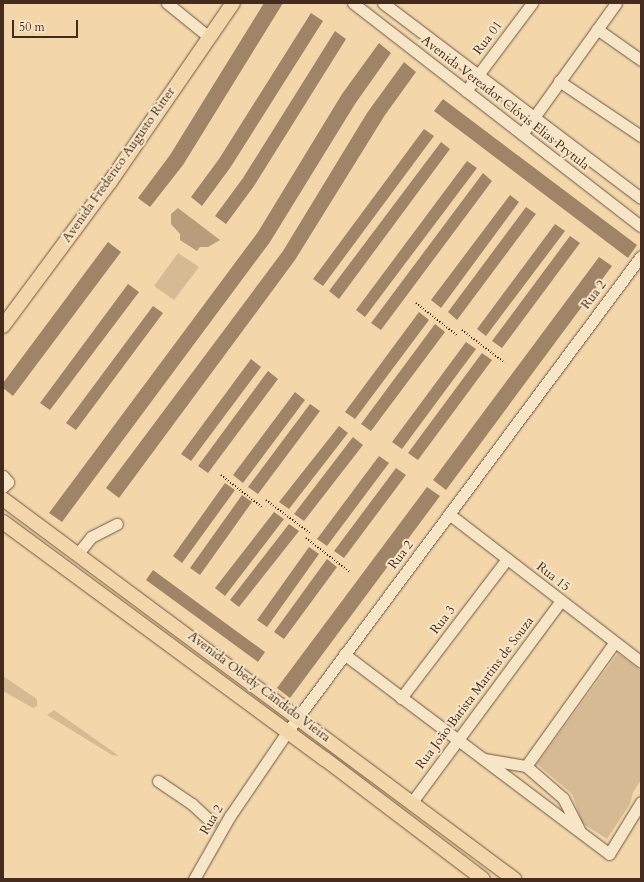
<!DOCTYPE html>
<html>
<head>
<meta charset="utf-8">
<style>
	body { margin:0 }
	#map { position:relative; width:644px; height:882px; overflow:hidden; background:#f3d7ab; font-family:Cardo,serif }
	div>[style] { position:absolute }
	.green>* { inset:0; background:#d5ba93 }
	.water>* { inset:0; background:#b89d7b }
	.building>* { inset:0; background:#9f8467 }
	.path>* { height:1.5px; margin-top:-0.75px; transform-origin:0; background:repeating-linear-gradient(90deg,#452b1e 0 1px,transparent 0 3px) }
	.roads { filter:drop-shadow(0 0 1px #705641) drop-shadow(0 0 1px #705641) }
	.minor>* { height:11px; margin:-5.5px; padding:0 5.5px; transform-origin:5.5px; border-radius:5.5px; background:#f7e5c8 }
	.major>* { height:14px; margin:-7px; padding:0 7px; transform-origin:7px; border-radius:7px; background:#f3d7ab }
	span { translate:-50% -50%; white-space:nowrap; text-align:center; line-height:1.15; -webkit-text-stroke:4px #f7e5c8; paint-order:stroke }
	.street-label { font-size:13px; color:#452b1e }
	.frame { position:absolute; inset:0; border:4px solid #452b1e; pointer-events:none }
	.scale { position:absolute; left:12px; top:20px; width:66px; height:18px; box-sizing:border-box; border:2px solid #452b1e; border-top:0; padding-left:5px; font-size:12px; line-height:14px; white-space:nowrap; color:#452b1e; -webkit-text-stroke:3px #f7e5c8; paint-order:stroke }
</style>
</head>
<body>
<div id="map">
	<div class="green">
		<i style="clip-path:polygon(178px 253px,199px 267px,174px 300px,154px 286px)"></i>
		<i style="clip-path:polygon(618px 653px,641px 671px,641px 780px,633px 792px,630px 804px,607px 839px,582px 823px,572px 794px,537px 764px)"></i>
		<i style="clip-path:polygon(3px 676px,37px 699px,37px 706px,33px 708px,3px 691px)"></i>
		<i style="clip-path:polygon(54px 710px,119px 756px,112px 755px,47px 715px)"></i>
	</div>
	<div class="water">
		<i style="clip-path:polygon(178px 208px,220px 240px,208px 247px,200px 247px,197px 251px,180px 240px,180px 234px,171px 224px,171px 214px)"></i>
	</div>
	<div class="building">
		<i style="clip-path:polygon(264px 3px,283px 3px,183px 165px,150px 207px,138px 198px,170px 155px)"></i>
		<i style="clip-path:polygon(311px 13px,323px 21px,230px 168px,202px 206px,191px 197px,219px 159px)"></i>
		<i style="clip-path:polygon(335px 31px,346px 39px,254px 186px,226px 224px,215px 216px,243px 178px)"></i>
		<i style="clip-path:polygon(379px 43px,391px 53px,355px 104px,270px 242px,62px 522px,49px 513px,258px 232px,342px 94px)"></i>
		<i style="clip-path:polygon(404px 62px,416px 72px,385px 115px,295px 260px,119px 498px,106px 488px,283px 251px,367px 113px)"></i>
		<i style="clip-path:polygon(443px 99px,637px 245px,628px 258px,434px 111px)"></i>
		<i style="clip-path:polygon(424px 129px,434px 136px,323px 286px,313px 279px)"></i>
		<i style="clip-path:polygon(441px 142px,450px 149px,339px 299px,329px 291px)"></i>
		<i style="clip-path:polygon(467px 161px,477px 168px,365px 317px,356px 310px)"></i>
		<i style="clip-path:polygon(483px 173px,492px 181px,381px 330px,371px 323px)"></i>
		<i style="clip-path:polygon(510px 195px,519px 202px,441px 308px,431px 300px)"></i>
		<i style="clip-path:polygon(526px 207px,536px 214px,457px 320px,448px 312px)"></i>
		<i style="clip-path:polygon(555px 224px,565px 231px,486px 336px,477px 329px)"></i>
		<i style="clip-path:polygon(570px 236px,580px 243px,502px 348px,492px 341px)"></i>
		<i style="clip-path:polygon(108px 242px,121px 252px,13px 396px,3px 388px,3px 383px)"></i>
		<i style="clip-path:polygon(599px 257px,612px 266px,446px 490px,433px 480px)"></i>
		<i style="clip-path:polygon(128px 284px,139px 292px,50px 410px,40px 403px)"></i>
		<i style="clip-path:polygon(153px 306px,163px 313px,76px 430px,66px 423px)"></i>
		<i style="clip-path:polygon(419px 312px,429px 320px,355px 419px,345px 412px)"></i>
		<i style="clip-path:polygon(435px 324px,445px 332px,371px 431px,361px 424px)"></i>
		<i style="clip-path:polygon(466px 342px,476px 349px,402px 449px,392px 442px)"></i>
		<i style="clip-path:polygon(482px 353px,492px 360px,418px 460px,408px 453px)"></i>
		<i style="clip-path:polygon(251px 359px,261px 367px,191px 461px,181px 454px)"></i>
		<i style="clip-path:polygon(268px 371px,278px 379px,208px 473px,198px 466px)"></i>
		<i style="clip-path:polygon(295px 392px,305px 400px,243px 483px,233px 475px)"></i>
		<i style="clip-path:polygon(310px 404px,320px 411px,258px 494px,248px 487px)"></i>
		<i style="clip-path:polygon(339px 426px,348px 433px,289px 509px,279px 502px)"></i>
		<i style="clip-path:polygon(353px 437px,363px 445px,304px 521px,294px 514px)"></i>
		<i style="clip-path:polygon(379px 456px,389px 463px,327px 546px,317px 539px)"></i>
		<i style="clip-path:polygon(396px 468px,406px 475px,344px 558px,334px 551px)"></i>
		<i style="clip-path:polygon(225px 483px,235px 490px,182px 563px,173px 556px)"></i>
		<i style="clip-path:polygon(427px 487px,440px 496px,290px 698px,277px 688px)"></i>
		<i style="clip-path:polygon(242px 495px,252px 502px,200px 575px,190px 568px)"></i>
		<i style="clip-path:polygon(274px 512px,284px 519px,225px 596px,215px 588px)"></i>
		<i style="clip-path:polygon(289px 524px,299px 531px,239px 607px,230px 600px)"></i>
		<i style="clip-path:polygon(309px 547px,319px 554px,267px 627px,257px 620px)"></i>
		<i style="clip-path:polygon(327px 559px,337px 567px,284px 639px,274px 632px)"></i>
		<i style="clip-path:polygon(153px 570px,265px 652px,258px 662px,146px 580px)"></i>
	</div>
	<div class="path">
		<i style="left:416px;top:303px;width:53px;rotate:38.2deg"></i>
		<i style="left:462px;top:330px;width:54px;rotate:37.5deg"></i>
		<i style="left:221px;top:475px;width:52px;rotate:38deg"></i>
		<i style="left:266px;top:500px;width:55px;rotate:36.9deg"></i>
		<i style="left:306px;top:538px;width:56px;rotate:37.7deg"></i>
	</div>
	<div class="roads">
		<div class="minor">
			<i style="left:167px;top:3px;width:54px;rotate:39deg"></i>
			<i style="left:353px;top:3px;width:364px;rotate:37.8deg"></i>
			<i style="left:383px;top:3px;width:323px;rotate:37.1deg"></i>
			<i style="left:597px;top:29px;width:54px;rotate:35.2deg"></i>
			<i style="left:559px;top:81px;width:99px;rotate:33.9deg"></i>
			<i style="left:466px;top:91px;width:110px;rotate:-53.1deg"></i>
			<i style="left:522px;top:134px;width:161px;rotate:-54.3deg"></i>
			<i style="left:3px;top:476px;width:8px;rotate:50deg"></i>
			<i style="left:8px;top:482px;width:7px;rotate:135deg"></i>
			<i style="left:449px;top:514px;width:242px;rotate:37.6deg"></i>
			<i style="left:79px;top:552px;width:19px;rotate:-51deg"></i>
			<i style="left:91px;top:537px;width:29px;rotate:-27deg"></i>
			<i style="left:344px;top:654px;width:332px;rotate:37deg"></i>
			<i style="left:609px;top:854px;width:61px;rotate:-58.4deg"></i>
			<i style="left:401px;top:698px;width:175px;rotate:-52.7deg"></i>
			<i style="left:484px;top:759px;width:43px;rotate:9.5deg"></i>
			<i style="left:526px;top:766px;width:49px;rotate:40.9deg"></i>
			<i style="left:563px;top:798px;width:36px;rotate:63deg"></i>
			<i style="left:526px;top:766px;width:151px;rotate:-54.4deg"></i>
			<i style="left:158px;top:781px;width:41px;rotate:34.1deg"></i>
			<i style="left:192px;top:804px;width:25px;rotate:43deg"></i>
			<i style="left:412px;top:802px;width:250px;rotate:-53.5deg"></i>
			<i style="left:194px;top:879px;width:73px;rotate:-60.3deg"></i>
			<i style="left:230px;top:816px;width:102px;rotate:-55.8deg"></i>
			<i style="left:287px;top:732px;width:593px;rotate:-53.36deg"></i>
		</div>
		<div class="major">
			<i style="left:3px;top:326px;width:179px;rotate:-53.4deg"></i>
			<i style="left:110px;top:182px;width:217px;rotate:-55.5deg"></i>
			<i style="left:3px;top:499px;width:637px;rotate:36.64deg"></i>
			<i style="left:3px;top:522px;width:400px;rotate:36.4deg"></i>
			<i style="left:325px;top:759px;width:198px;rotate:37.2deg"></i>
		</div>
	</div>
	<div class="street-label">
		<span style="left:488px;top:38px;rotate:-53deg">Rua 01</span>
		<span style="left:505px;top:103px;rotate:38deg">Avenida Vereador Clóvis Elias Prytula</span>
		<span style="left:119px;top:165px;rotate:-55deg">Avenida Frederico Augusto Ritter</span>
		<span style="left:594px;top:295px;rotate:-53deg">Rua 2</span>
		<span style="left:401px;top:555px;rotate:-53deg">Rua 2</span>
		<span style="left:553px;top:577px;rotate:38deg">Rua 15</span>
		<span style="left:443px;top:620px;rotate:-53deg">Rua 3</span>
		<span style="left:259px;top:687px;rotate:37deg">Avenida Obedy Cândido Vieira</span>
		<span style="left:475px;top:693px;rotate:-53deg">Rua João Batista Martins de Souza</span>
		<span style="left:212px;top:820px;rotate:-59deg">Rua 2</span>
	</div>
	<div class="frame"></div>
	<div class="scale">50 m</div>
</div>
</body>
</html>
